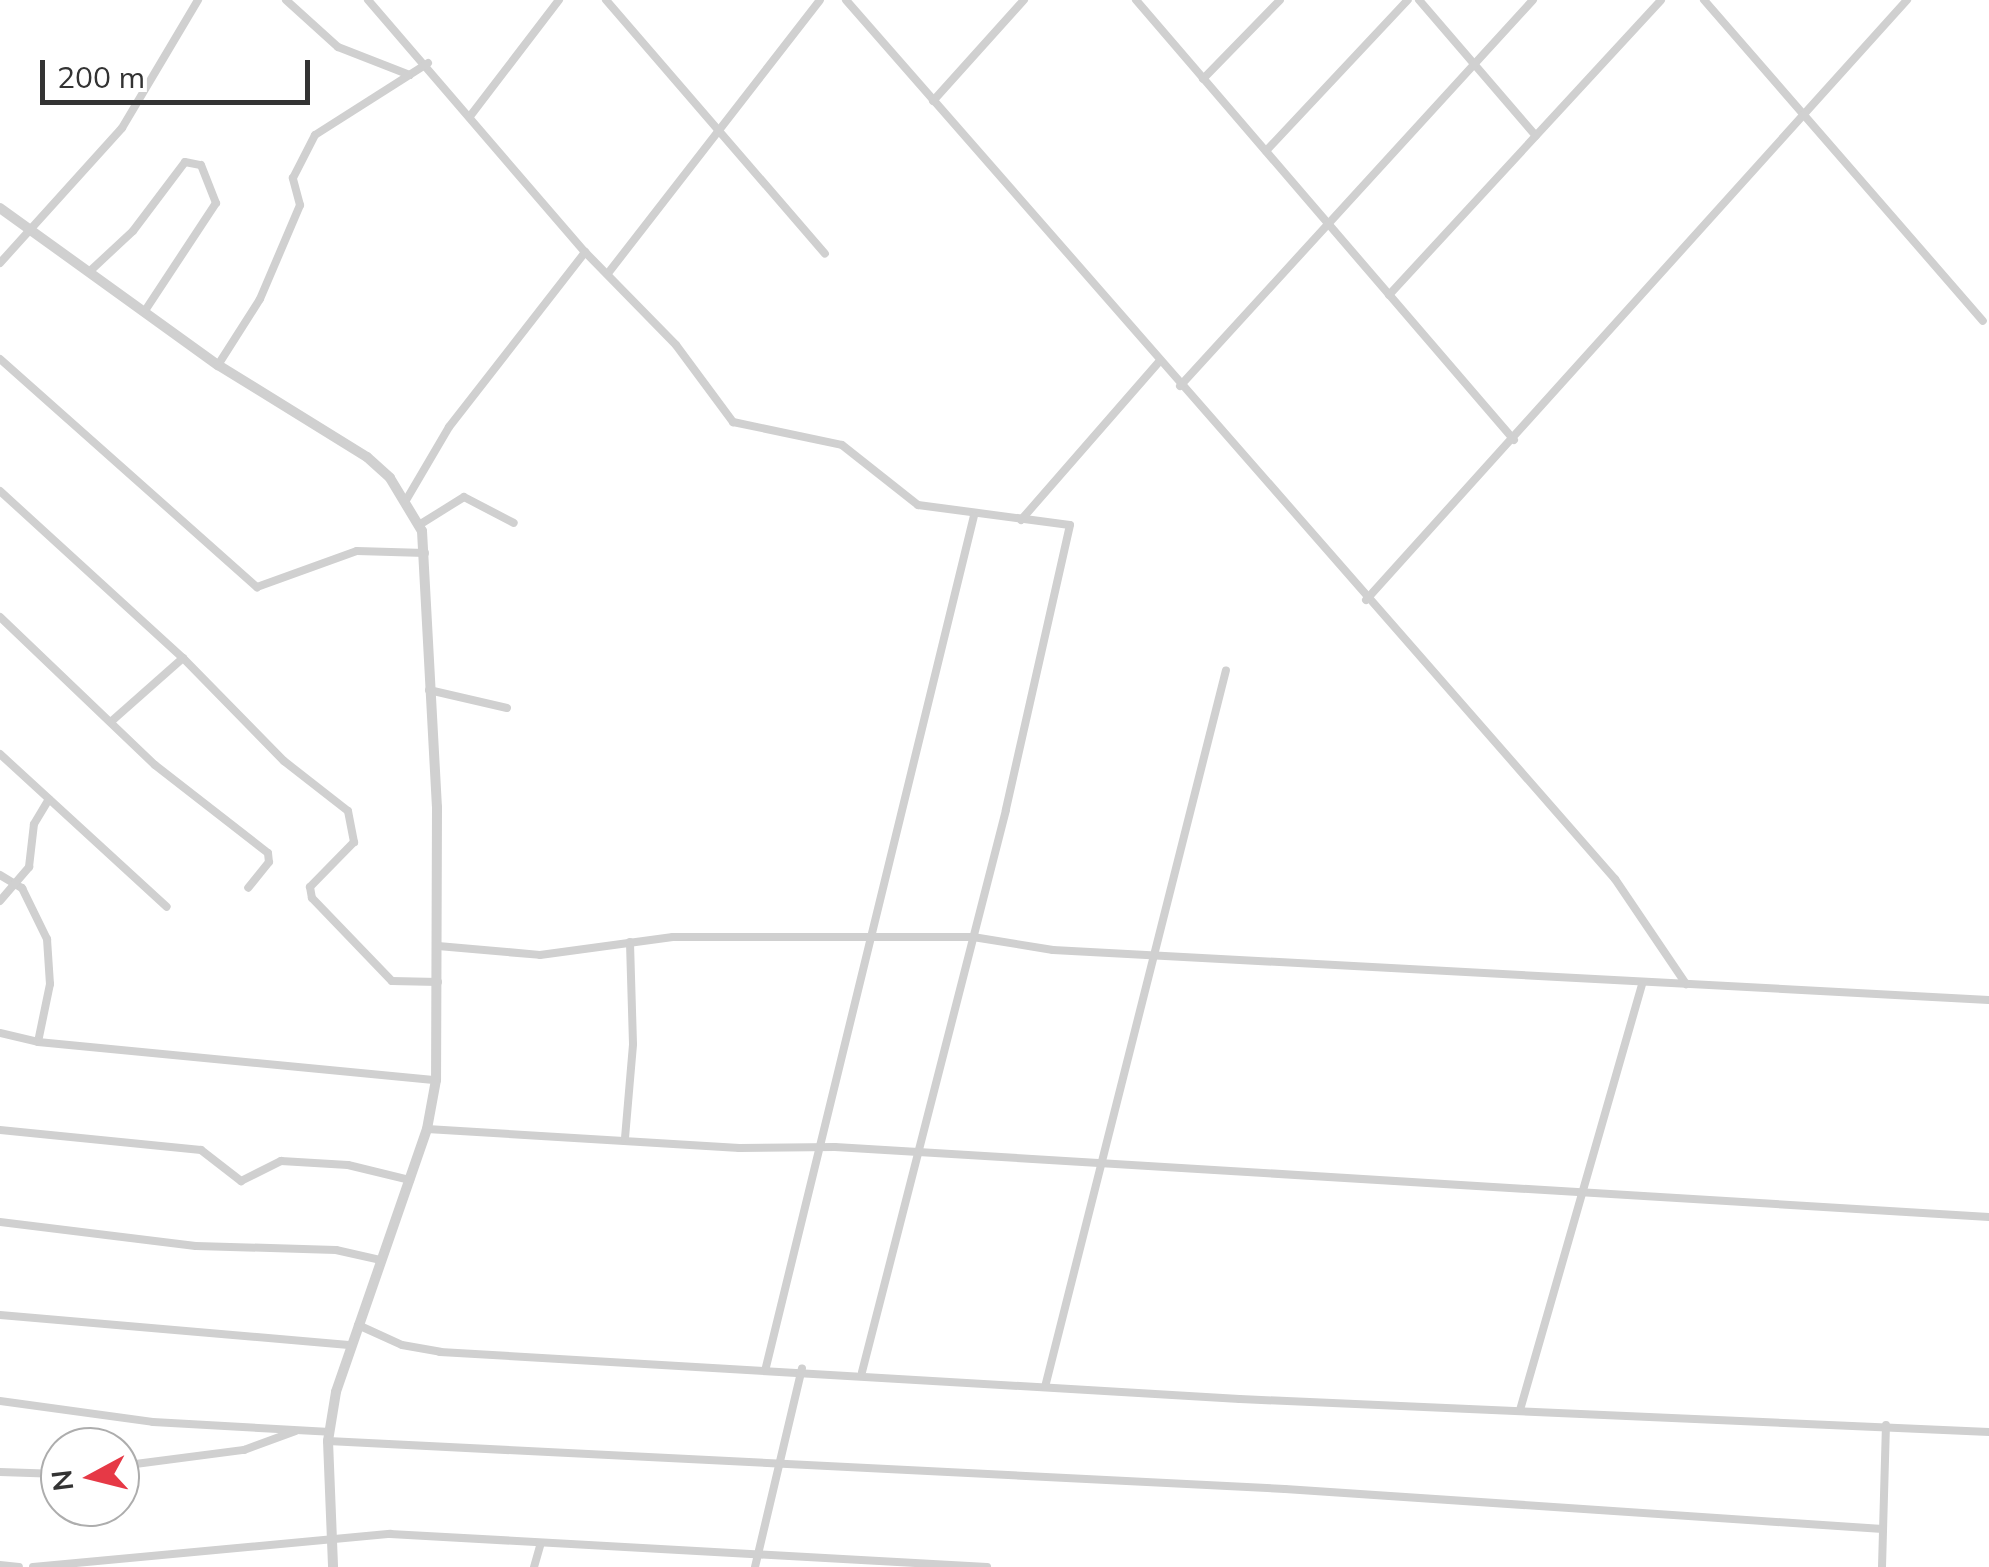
<!DOCTYPE html>
<html>
<head>
<meta charset="utf-8">
<style>
	body { margin:0 }
	#map { position:relative; width:1989px; height:1567px; overflow:hidden; background:#fff; font-family:Mulish,sans-serif }
	div>[style] { position:absolute }
	.minor>* { height:8px; margin:-4px; padding:0 4px; transform-origin:4px; border-radius:4px; background:#d0d0d0 }
	.tertiary>* { height:10px; margin:-5px; padding:0 5px; transform-origin:5px; border-radius:5px; background:#d0d0d0 }
	span { translate:-50% -50%; white-space:nowrap; text-align:center; line-height:1.15; -webkit-text-stroke:10px #fff; paint-order:stroke }
	.north { position:absolute; left:40px; top:1427px; width:100px; height:100px; box-sizing:border-box; background:#fff; border:2px solid #adadad; border-radius:50%; rotate:263deg; font-size:28px; font-weight:700; line-height:40px; text-align:center; color:#333 }
	.north::after { content:''; display:block; margin:auto; width:35px; height:45px; background:#e63946; clip-path:polygon(50% 0,100% 100%,50% 72%,0 100%) }
	.scale { position:absolute; left:40px; top:60px; width:270px; height:45px; box-sizing:border-box; border:5px solid #333; border-top:0; padding-left:12px; font-size:30px; line-height:35px; white-space:nowrap; color:#333; -webkit-text-stroke:8px #fff; paint-order:stroke }
</style>
</head>
<body>
<div id="map">
	<div class="minor">
		<i style="left:286px;top:0;width:70px;rotate:42.1deg"></i>
		<i style="left:338px;top:47px;width:77px;rotate:21.3deg"></i>
		<i style="left:368px;top:0;width:333px;rotate:49.3deg"></i>
		<i style="left:585px;top:252px;width:130px;rotate:45.6deg"></i>
		<i style="left:676px;top:345px;width:96px;rotate:53.5deg"></i>
		<i style="left:733px;top:422px;width:111px;rotate:11.9deg"></i>
		<i style="left:842px;top:445px;width:97px;rotate:38.3deg"></i>
		<i style="left:918px;top:505px;width:153px;rotate:7.5deg"></i>
		<i style="left:1070px;top:525px;width:292px;rotate:102.7deg"></i>
		<i style="left:1006px;top:810px;width:580px;rotate:104.37deg"></i>
		<i style="left:606px;top:0;width:335px;rotate:49.2deg"></i>
		<i style="left:846px;top:0;width:1168px;rotate:48.82deg"></i>
		<i style="left:1615px;top:879px;width:127px;rotate:55.9deg"></i>
		<i style="left:1136px;top:0;width:580px;rotate:49.33deg"></i>
		<i style="left:1419px;top:0;width:179px;rotate:49.3deg"></i>
		<i style="left:1704px;top:0;width:425px;rotate:49deg"></i>
		<i style="left:1203px;top:79px;width:110px;rotate:-45.7deg"></i>
		<i style="left:933px;top:101px;width:136px;rotate:-48deg"></i>
		<i style="left:471px;top:115px;width:145px;rotate:-52.6deg"></i>
		<i style="left:1266px;top:151px;width:207px;rotate:-46.8deg"></i>
		<i style="left:0;top:263px;width:182px;rotate:-47.9deg"></i>
		<i style="left:122px;top:128px;width:149px;rotate:-59.3deg"></i>
		<i style="left:89px;top:272px;width:60px;rotate:-43deg"></i>
		<i style="left:133px;top:231px;width:86px;rotate:-53deg"></i>
		<i style="left:185px;top:162px;width:16px;rotate:11deg"></i>
		<i style="left:201px;top:165px;width:41px;rotate:68.5deg"></i>
		<i style="left:216px;top:203px;width:131px;rotate:123.4deg"></i>
		<i style="left:609px;top:272px;width:344px;rotate:-52.2deg"></i>
		<i style="left:1389px;top:295px;width:401px;rotate:-47.3deg"></i>
		<i style="left:0;top:359px;width:344px;rotate:41.6deg"></i>
		<i style="left:257px;top:587px;width:106px;rotate:-19.8deg"></i>
		<i style="left:357px;top:551px;width:68px;rotate:1.7deg"></i>
		<i style="left:218px;top:365px;width:78px;rotate:-57.5deg"></i>
		<i style="left:260px;top:299px;width:102px;rotate:-66.9deg"></i>
		<i style="left:300px;top:205px;width:28px;rotate:-105deg"></i>
		<i style="left:293px;top:178px;width:48px;rotate:-62.9deg"></i>
		<i style="left:315px;top:135px;width:134px;rotate:-32.5deg"></i>
		<i style="left:1180px;top:386px;width:523px;rotate:-47.56deg"></i>
		<i style="left:0;top:491px;width:248px;rotate:42.4deg"></i>
		<i style="left:183px;top:658px;width:94px;rotate:138.5deg"></i>
		<i style="left:405px;top:502px;width:87px;rotate:-59.6deg"></i>
		<i style="left:449px;top:427px;width:222px;rotate:-52.1deg"></i>
		<i style="left:1021px;top:520px;width:210px;rotate:-48.9deg"></i>
		<i style="left:419px;top:525px;width:53px;rotate:-31.9deg"></i>
		<i style="left:464px;top:497px;width:56px;rotate:27.5deg"></i>
		<i style="left:1366px;top:600px;width:808px;rotate:-47.96deg"></i>
		<i style="left:0;top:617px;width:214px;rotate:43.7deg"></i>
		<i style="left:155px;top:765px;width:143px;rotate:37.9deg"></i>
		<i style="left:268px;top:853px;width:9px;rotate:84deg"></i>
		<i style="left:269px;top:862px;width:33px;rotate:129deg"></i>
		<i style="left:183px;top:658px;width:144px;rotate:45.6deg"></i>
		<i style="left:284px;top:761px;width:81px;rotate:38deg"></i>
		<i style="left:348px;top:811px;width:32px;rotate:79deg"></i>
		<i style="left:354px;top:842px;width:63px;rotate:134.4deg"></i>
		<i style="left:310px;top:887px;width:11px;rotate:80deg"></i>
		<i style="left:312px;top:898px;width:115px;rotate:46.1deg"></i>
		<i style="left:392px;top:981px;width:46px;rotate:1.2deg"></i>
		<i style="left:429px;top:690px;width:80px;rotate:13deg"></i>
		<i style="left:0;top:754px;width:226px;rotate:42.5deg"></i>
		<i style="left:0;top:875px;width:26px;rotate:31deg"></i>
		<i style="left:22px;top:888px;width:57px;rotate:63.9deg"></i>
		<i style="left:47px;top:939px;width:45px;rotate:86.2deg"></i>
		<i style="left:50px;top:984px;width:59px;rotate:101.7deg"></i>
		<i style="left:0;top:901px;width:45px;rotate:-49.5deg"></i>
		<i style="left:29px;top:867px;width:43px;rotate:-83.4deg"></i>
		<i style="left:34px;top:824px;width:29px;rotate:-59deg"></i>
		<i style="left:438px;top:946px;width:102px;rotate:5deg"></i>
		<i style="left:540px;top:955px;width:134px;rotate:-7.7deg"></i>
		<i style="left:673px;top:937px;width:300px"></i>
		<i style="left:973px;top:937px;width:81px;rotate:9.2deg"></i>
		<i style="left:1053px;top:950px;width:937px;rotate:3.06deg"></i>
		<i style="left:0;top:1033px;width:39px;rotate:13deg"></i>
		<i style="left:38px;top:1042px;width:400px;rotate:5.5deg"></i>
		<i style="left:427px;top:1129px;width:313px;rotate:3.5deg"></i>
		<i style="left:739px;top:1148px;width:96px;rotate:-0.6deg"></i>
		<i style="left:835px;top:1147px;width:1156px;rotate:3.47deg"></i>
		<i style="left:0;top:1130px;width:202px;rotate:5.7deg"></i>
		<i style="left:201px;top:1150px;width:51px;rotate:37.8deg"></i>
		<i style="left:241px;top:1181px;width:45px;rotate:-26.6deg"></i>
		<i style="left:281px;top:1161px;width:67px;rotate:3.4deg"></i>
		<i style="left:348px;top:1165px;width:64px;rotate:13.6deg"></i>
		<i style="left:625px;top:1138px;width:94px;rotate:-85.1deg"></i>
		<i style="left:633px;top:1044px;width:102px;rotate:-91.7deg"></i>
		<i style="left:0;top:1222px;width:197px;rotate:7deg"></i>
		<i style="left:196px;top:1246px;width:140px;rotate:1.6deg"></i>
		<i style="left:336px;top:1250px;width:45px;rotate:12.8deg"></i>
		<i style="left:0;top:1315px;width:350px;rotate:4.9deg"></i>
		<i style="left:358px;top:1325px;width:48px;rotate:24.4deg"></i>
		<i style="left:402px;top:1345px;width:39px;rotate:10deg"></i>
		<i style="left:440px;top:1352px;width:801px;rotate:3.36deg"></i>
		<i style="left:1240px;top:1399px;width:750px;rotate:2.52deg"></i>
		<i style="left:766px;top:1367px;width:876px;rotate:-76.27deg"></i>
		<i style="left:1045px;top:1387px;width:739px;rotate:-75.83deg"></i>
		<i style="left:0;top:1401px;width:154px;rotate:7.8deg"></i>
		<i style="left:153px;top:1422px;width:177px;rotate:3.2deg"></i>
		<i style="left:1520px;top:1410px;width:445px;rotate:-74deg"></i>
		<i style="left:328px;top:1441px;width:958px;rotate:2.87deg"></i>
		<i style="left:1285px;top:1489px;width:599px;rotate:3.83deg"></i>
		<i style="left:120px;top:1466px;width:125px;rotate:-7.4deg"></i>
		<i style="left:244px;top:1450px;width:55px;rotate:-20.1deg"></i>
		<i style="left:0;top:1472px;width:60px;rotate:1.9deg"></i>
		<i style="left:0;top:1565px;width:19px;rotate:6deg"></i>
		<i style="left:33px;top:1567px;width:359px;rotate:-5.3deg"></i>
		<i style="left:390px;top:1534px;width:598px;rotate:3.16deg"></i>
		<i style="left:534px;top:1567px;width:25px;rotate:-74deg"></i>
		<i style="left:755px;top:1567px;width:204px;rotate:-76.7deg"></i>
		<i style="left:1882px;top:1567px;width:142px;rotate:-88.4deg"></i>
	</div>
	<div class="tertiary">
		<i style="left:0;top:208px;width:269px;rotate:35.8deg"></i>
		<i style="left:218px;top:365px;width:175px;rotate:31.7deg"></i>
		<i style="left:367px;top:457px;width:31px;rotate:42deg"></i>
		<i style="left:390px;top:478px;width:62px;rotate:58.9deg"></i>
		<i style="left:422px;top:531px;width:276px;rotate:86.9deg"></i>
		<i style="left:437px;top:807px;width:273px;rotate:90.2deg"></i>
		<i style="left:436px;top:1080px;width:50px;rotate:100.4deg"></i>
		<i style="left:427px;top:1129px;width:278px;rotate:109.1deg"></i>
		<i style="left:336px;top:1392px;width:50px;rotate:99.3deg"></i>
		<i style="left:328px;top:1441px;width:126px;rotate:87.7deg"></i>
	</div>
	<div class="north">N</div>
	<div class="scale">200 m</div>
</div>
</body>
</html>
